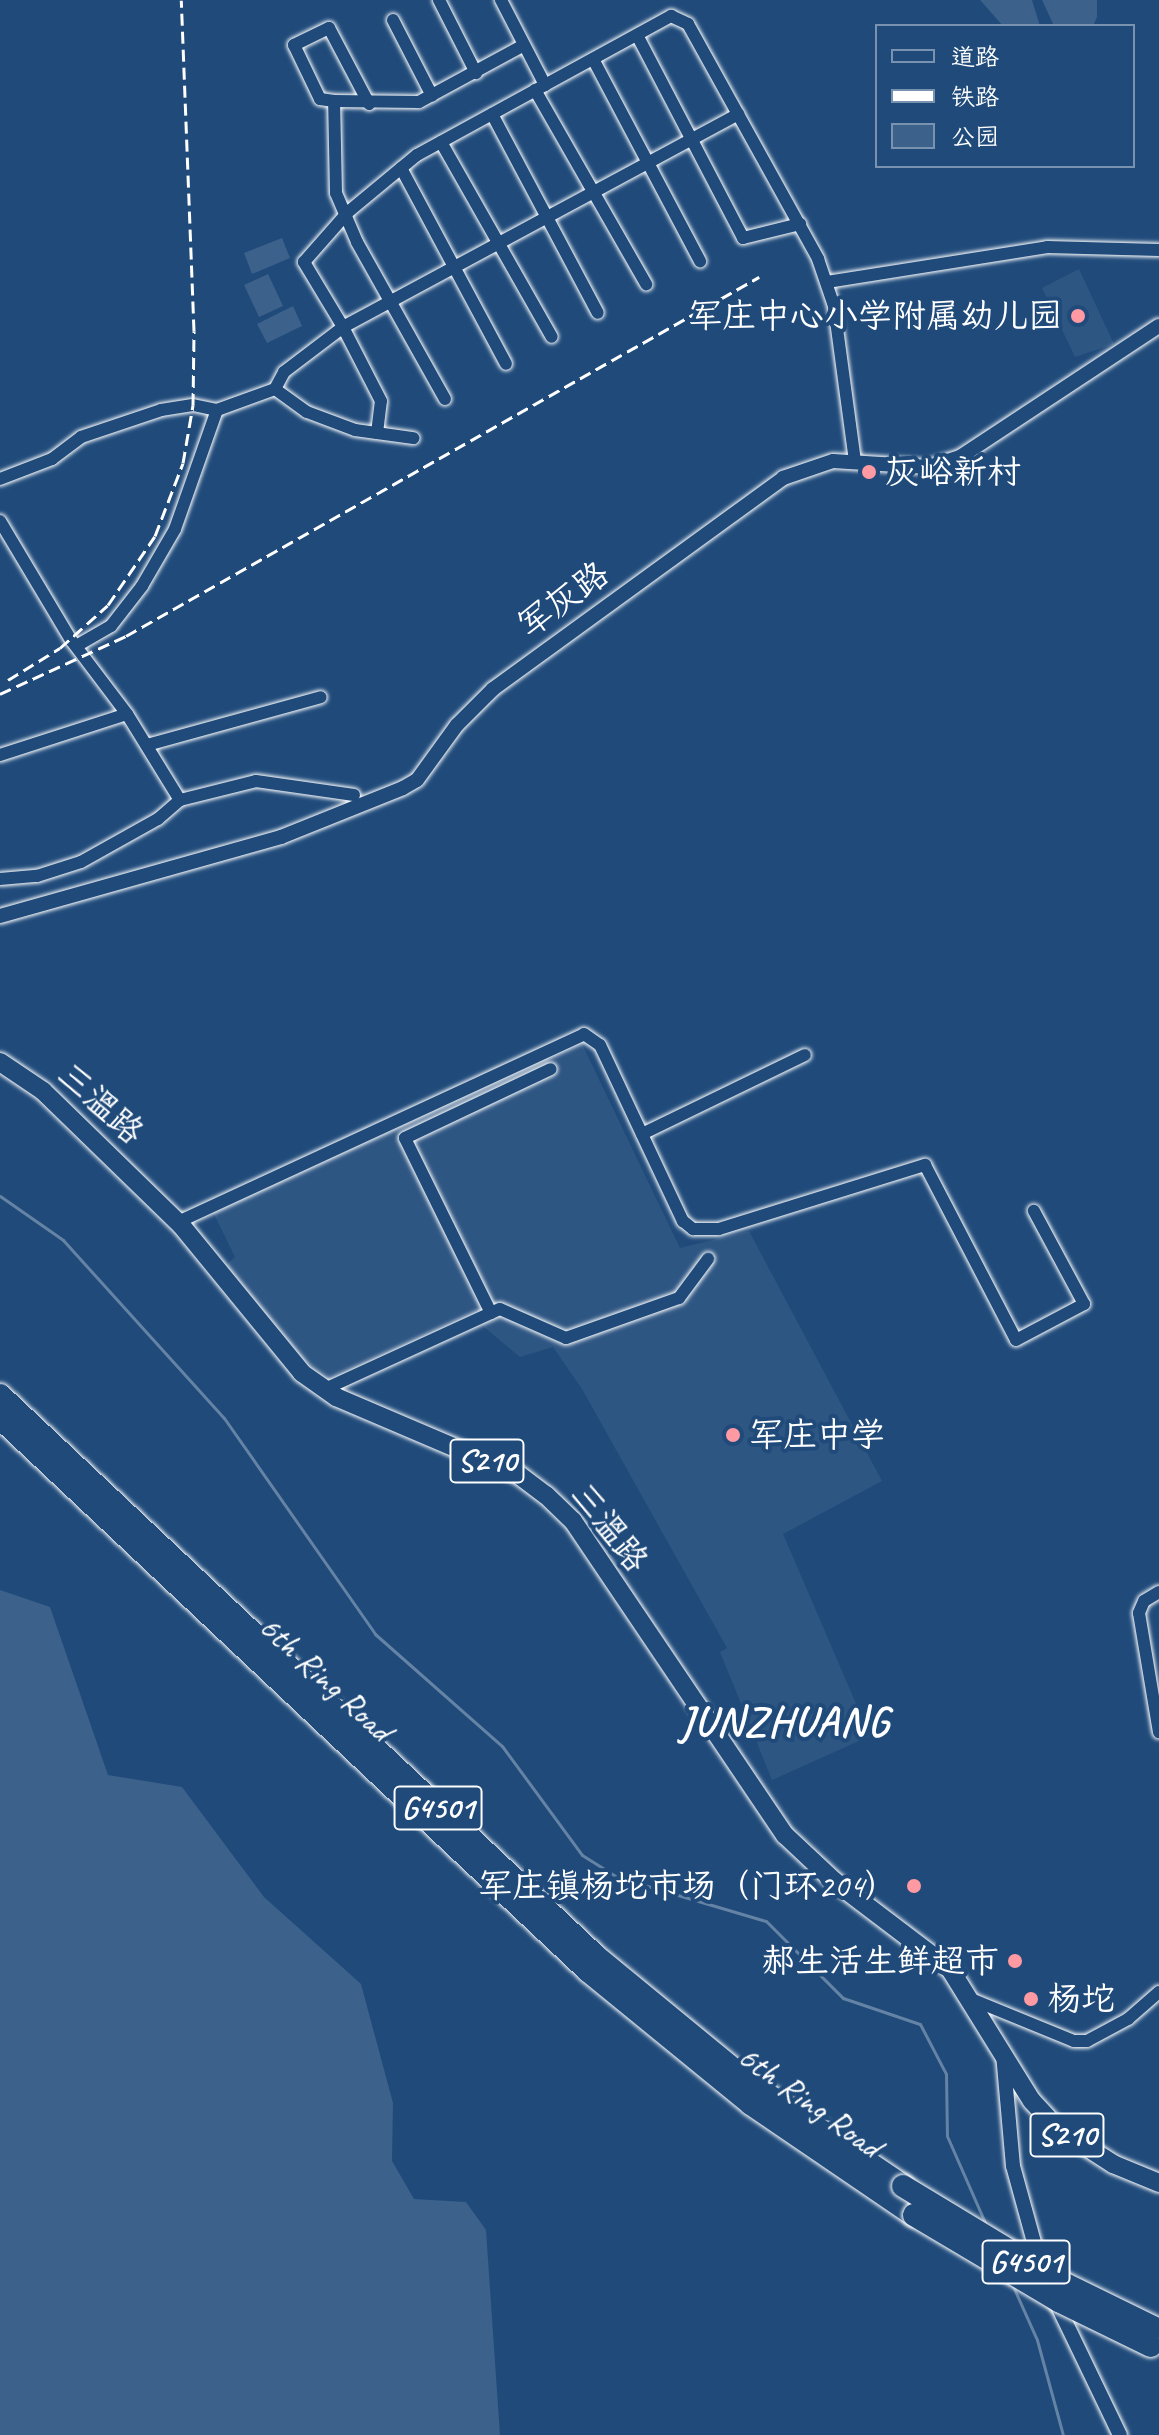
<!DOCTYPE html>
<html>
<head>
<meta charset="utf-8">
<style>
	body { margin:0 }
	#map { position:relative; width:1159px; height:2435px; overflow:hidden; background:#1f4a7a; font-family:Caveat,"LXGW WenKai TC",sans-serif }
	div>[style] { position:absolute }
	.built>* { inset:0; background:#2e5683 }
	.green>* { inset:0; background:#3c618b }
	.stream>* { height:3px; margin:-1.5px; padding:0 1.5px; transform-origin:1.5px; border-radius:1.5px; background:#6583a4 }
	.roads { filter:drop-shadow(0 0 2px #fff) drop-shadow(0 0 2px #fff) }
	.minor>* { height:12px; margin:-6px; padding:0 6px; transform-origin:6px; border-radius:6px; background:#1f4a7a }
	.tertiary>* { height:14px; margin:-7px; padding:0 7px; transform-origin:7px; border-radius:7px; background:#1f4a7a }
	.primary>* { height:18px; margin:-9px; padding:0 9px; transform-origin:9px; border-radius:9px; background:#1f4a7a }
	.motorway>* { height:22px; margin:-11px; padding:0 11px; transform-origin:11px; border-radius:11px; background:#1f4a7a }
	.rail>* { height:3px; margin-top:-1.5px; transform-origin:0; background:repeating-linear-gradient(90deg,#fff 0 12px,transparent 0 18px) }
	.bridges { filter:drop-shadow(0 0 2px #fff) drop-shadow(0 0 2px #fff) }
	.motorway-bridge>* { height:22px; margin:-11px; padding:0 11px; transform-origin:11px; border-radius:11px; background:#1f4a7a }
	.dots>* { width:22px; height:22px; translate:-50% -50%; box-sizing:border-box; border:4px solid #1f4a7a; border-radius:50% }
	span { translate:-50% -50%; white-space:nowrap; text-align:center; line-height:1.15; -webkit-text-stroke:8px #1f4a7a; paint-order:stroke }
	.shield-label span { padding:2px 6px; background:#1f4a7a; border:2px solid; border-radius:6px; -webkit-text-stroke-width:0 }
	.shield-label { font-size:32px; color:#fff; font-weight:700 }
	.poi-label { font-size:34px; color:#fff }
	.right { translate:-100% -50%; text-align:right }
	.left { translate:0 -50%; text-align:left }
	.street-label { font-size:34px; color:#fff }
	.district-label { font-size:42px; color:#fff; font-weight:700; letter-spacing:2px }
	.legend { position:absolute; left:875px; top:24px; width:260px; height:144px; box-sizing:border-box; background:#1f4a7a; border:2px solid #7992af; margin:0; padding:10px 14px; list-style:none; font-size:24px; color:#fff }
	.legend li { display:flex; align-items:center; gap:16px; height:40px }
	.legend b { width:40px; border:2px solid #7992af }
</style>
</head>
<body>
<div id="map">
	<div class="built">
		<i style="clip-path:polygon(1079px 269px,1114px 344px,1075px 357px,1042px 288px)"></i>
		<i style="clip-path:polygon(582px 1044px,680px 1248px,749px 1231px,882px 1481px,783px 1534px,870px 1736px,772px 1780px,720px 1652px,727px 1648px,582px 1389px,553px 1347px,520px 1357px,484px 1327px,477px 1310px,329px 1377px,299px 1357px,226px 1265px,235px 1257px,213px 1212px)"></i>
	</div>
	<div class="green">
		<i style="clip-path:polygon(980px 0,1032px 0,1040px 26px,1003px 26px)"></i>
		<i style="clip-path:polygon(1042px 0,1097px 0,1097px 17px,1093px 26px,1054px 26px)"></i>
		<i style="clip-path:polygon(282px 238px,290px 258px,252px 274px,244px 253px)"></i>
		<i style="clip-path:polygon(268px 274px,283px 306px,259px 317px,244px 285px)"></i>
		<i style="clip-path:polygon(293px 306px,302px 326px,267px 343px,257px 324px)"></i>
		<i style="clip-path:polygon(0 1590px,50px 1607px,108px 1775px,182px 1787px,264px 1897px,361px 1984px,393px 2103px,392px 2161px,414px 2199px,466px 2202px,486px 2230px,500px 2435px,0 2435px)"></i>
	</div>
	<div class="stream">
		<i style="left:0;top:1196px;width:77px;rotate:34.9deg"></i>
		<i style="left:63px;top:1240px;width:240px;rotate:47.9deg"></i>
		<i style="left:224px;top:1418px;width:264px;rotate:55deg"></i>
		<i style="left:375px;top:1634px;width:169px;rotate:41.4deg"></i>
		<i style="left:502px;top:1746px;width:135px;rotate:53.7deg"></i>
		<i style="left:582px;top:1855px;width:41px;rotate:32.2deg"></i>
		<i style="left:617px;top:1877px;width:155px;rotate:16.5deg"></i>
		<i style="left:766px;top:1921px;width:109px;rotate:45deg"></i>
		<i style="left:843px;top:1998px;width:81px;rotate:18.7deg"></i>
		<i style="left:920px;top:2024px;width:56px;rotate:62.5deg"></i>
		<i style="left:946px;top:2074px;width:62px;rotate:89.1deg"></i>
		<i style="left:947px;top:2136px;width:97px;rotate:66.3deg"></i>
		<i style="left:1012px;top:2284px;width:61px;rotate:65.9deg"></i>
		<i style="left:1037px;top:2340px;width:98px;rotate:74.7deg"></i>
	</div>
	<div class="roads">
		<div class="minor">
			<i style="left:439px;top:0;width:82px;rotate:63.1deg"></i>
			<i style="left:501px;top:0;width:96px;rotate:62.6deg"></i>
			<i style="left:393px;top:20px;width:85px;rotate:62.8deg"></i>
			<i style="left:637px;top:35px;width:229px;rotate:62.4deg"></i>
			<i style="left:743px;top:238px;width:59px;rotate:-13.8deg"></i>
			<i style="left:593px;top:59px;width:229px;rotate:62.1deg"></i>
			<i style="left:535px;top:90px;width:224px;rotate:60.2deg"></i>
			<i style="left:334px;top:101px;width:14px;rotate:-172deg"></i>
			<i style="left:320px;top:99px;width:60px;rotate:-115.7deg"></i>
			<i style="left:294px;top:45px;width:39px;rotate:-26deg"></i>
			<i style="left:329px;top:28px;width:86px;rotate:62.2deg"></i>
			<i style="left:492px;top:114px;width:225px;rotate:62deg"></i>
			<i style="left:441px;top:142px;width:224px;rotate:60.4deg"></i>
			<i style="left:401px;top:168px;width:222px;rotate:61.8deg"></i>
			<i style="left:827px;top:282px;width:223px;rotate:-9deg"></i>
			<i style="left:1047px;top:247px;width:112px;rotate:1.5deg"></i>
			<i style="left:275px;top:389px;width:39px;rotate:36deg"></i>
			<i style="left:307px;top:412px;width:51px;rotate:20.6deg"></i>
			<i style="left:355px;top:430px;width:59px;rotate:7.9deg"></i>
			<i style="left:445px;top:399px;width:180px;rotate:-119.3deg"></i>
			<i style="left:357px;top:242px;width:53px;rotate:-113.2deg"></i>
			<i style="left:336px;top:193px;width:92px;rotate:-91.2deg"></i>
			<i style="left:334px;top:101px;width:85px;rotate:0.7deg"></i>
			<i style="left:419px;top:102px;width:119px;rotate:-28.5deg"></i>
			<i style="left:377px;top:433px;width:32px;rotate:-83deg"></i>
			<i style="left:381px;top:401px;width:83px;rotate:-117.2deg"></i>
			<i style="left:343px;top:327px;width:449px;rotate:-28.3deg"></i>
			<i style="left:0;top:479px;width:56px;rotate:-21deg"></i>
			<i style="left:52px;top:459px;width:36px;rotate:-37deg"></i>
			<i style="left:81px;top:437px;width:84px;rotate:-18.6deg"></i>
			<i style="left:161px;top:410px;width:32px;rotate:-9deg"></i>
			<i style="left:193px;top:405px;width:25px;rotate:12deg"></i>
			<i style="left:0;top:521px;width:139px;rotate:59.2deg"></i>
			<i style="left:71px;top:640px;width:93px;rotate:52.9deg"></i>
			<i style="left:127px;top:714px;width:101px;rotate:58.4deg"></i>
			<i style="left:78px;top:645px;width:38px;rotate:-30deg"></i>
			<i style="left:111px;top:626px;width:51px;rotate:-52.2deg"></i>
			<i style="left:142px;top:586px;width:66px;rotate:-59.9deg"></i>
			<i style="left:175px;top:529px;width:126px;rotate:-70.6deg"></i>
			<i style="left:217px;top:410px;width:62px;rotate:-19.9deg"></i>
			<i style="left:275px;top:389px;width:19px;rotate:-62deg"></i>
			<i style="left:284px;top:372px;width:74px;rotate:-37.3deg"></i>
			<i style="left:343px;top:327px;width:76px;rotate:-121deg"></i>
			<i style="left:304px;top:262px;width:67px;rotate:-48.7deg"></i>
			<i style="left:348px;top:212px;width:89px;rotate:-39.6deg"></i>
			<i style="left:417px;top:155px;width:290px;rotate:-28.7deg"></i>
			<i style="left:671px;top:16px;width:19px;rotate:25deg"></i>
			<i style="left:688px;top:24px;width:269px;rotate:61deg"></i>
			<i style="left:818px;top:259px;width:50px;rotate:71.2deg"></i>
			<i style="left:834px;top:306px;width:156px;rotate:82.3deg"></i>
			<i style="left:147px;top:745px;width:180px;rotate:-15.4deg"></i>
			<i style="left:0;top:755px;width:133px;rotate:-17.9deg"></i>
			<i style="left:0;top:879px;width:37px;rotate:-5deg"></i>
			<i style="left:37px;top:876px;width:46px;rotate:-17.7deg"></i>
			<i style="left:81px;top:862px;width:88px;rotate:-29.2deg"></i>
			<i style="left:158px;top:819px;width:29px;rotate:-41deg"></i>
			<i style="left:180px;top:800px;width:78px;rotate:-14deg"></i>
			<i style="left:256px;top:781px;width:99px;rotate:8.1deg"></i>
			<i style="left:642px;top:1134px;width:181px;rotate:-25.9deg"></i>
			<i style="left:178px;top:1222px;width:447px;rotate:-24.8deg"></i>
			<i style="left:584px;top:1034px;width:19px;rotate:35deg"></i>
			<i style="left:600px;top:1045px;width:195px;rotate:64.8deg"></i>
			<i style="left:683px;top:1221px;width:13px;rotate:39deg"></i>
			<i style="left:693px;top:1229px;width:26px"></i>
			<i style="left:719px;top:1229px;width:216px;rotate:-17.3deg"></i>
			<i style="left:925px;top:1165px;width:197px;rotate:62.5deg"></i>
			<i style="left:1016px;top:1340px;width:77px;rotate:-27.9deg"></i>
			<i style="left:1084px;top:1304px;width:106px;rotate:-118.3deg"></i>
			<i style="left:491px;top:1313px;width:195px;rotate:-116.2deg"></i>
			<i style="left:405px;top:1138px;width:161px;rotate:-25.3deg"></i>
			<i style="left:325px;top:1389px;width:192px;rotate:-24.6deg"></i>
			<i style="left:500px;top:1309px;width:72px;rotate:23.7deg"></i>
			<i style="left:566px;top:1338px;width:120px;rotate:-19.5deg"></i>
			<i style="left:679px;top:1298px;width:49px;rotate:-53.4deg"></i>
			<i style="left:1159px;top:1592px;width:17px;rotate:149deg"></i>
			<i style="left:1144px;top:1601px;width:13px;rotate:113deg"></i>
			<i style="left:1139px;top:1613px;width:121px;rotate:80.5deg"></i>
			<i style="left:971px;top:1999px;width:111px;rotate:22.2deg"></i>
			<i style="left:1074px;top:2041px;width:13px"></i>
			<i style="left:1087px;top:2041px;width:47px;rotate:-28.2deg"></i>
			<i style="left:1128px;top:2019px;width:41px;rotate:-41.1deg"></i>
		</div>
		<div class="tertiary">
			<i style="left:0;top:916px;width:292px;rotate:-15.7deg"></i>
			<i style="left:281px;top:837px;width:131px;rotate:-21.9deg"></i>
			<i style="left:403px;top:788px;width:16px;rotate:-30deg"></i>
			<i style="left:417px;top:780px;width:68px;rotate:-54deg"></i>
			<i style="left:457px;top:725px;width:51px;rotate:-45deg"></i>
			<i style="left:493px;top:689px;width:359px;rotate:-36deg"></i>
			<i style="left:783px;top:478px;width:53px;rotate:-18.8deg"></i>
			<i style="left:833px;top:461px;width:96px;rotate:3.6deg"></i>
			<i style="left:929px;top:467px;width:33px;rotate:-18deg"></i>
			<i style="left:960px;top:457px;width:238px;rotate:-33.4deg"></i>
			<i style="left:1003px;top:2054px;width:112px;rotate:84.9deg"></i>
			<i style="left:1013px;top:2166px;width:106px;rotate:74.6deg"></i>
			<i style="left:1054px;top:2298px;width:152px;rotate:64.3deg"></i>
		</div>
		<div class="primary">
			<i style="left:0;top:1062px;width:52px;rotate:34deg"></i>
			<i style="left:43px;top:1091px;width:192px;rotate:44.2deg"></i>
			<i style="left:181px;top:1225px;width:191px;rotate:50.7deg"></i>
			<i style="left:302px;top:1373px;width:42px;rotate:35.2deg"></i>
			<i style="left:336px;top:1397px;width:199px;rotate:23.1deg"></i>
			<i style="left:519px;top:1475px;width:34px;rotate:37deg"></i>
			<i style="left:546px;top:1495px;width:37px;rotate:44deg"></i>
			<i style="left:573px;top:1521px;width:379px;rotate:56deg"></i>
			<i style="left:785px;top:1835px;width:67px;rotate:43.2deg"></i>
			<i style="left:834px;top:1881px;width:146px;rotate:37.2deg"></i>
			<i style="left:950px;top:1969px;width:155px;rotate:58.2deg"></i>
			<i style="left:1032px;top:2101px;width:37px;rotate:47deg"></i>
			<i style="left:1057px;top:2128px;width:67px;rotate:32.7deg"></i>
			<i style="left:1113px;top:2164px;width:50px;rotate:22.4deg"></i>
		</div>
		<div class="motorway">
			<i style="left:0;top:1395px;width:820px;rotate:43.27deg"></i>
			<i style="left:597px;top:1957px;width:197px;rotate:39.4deg"></i>
			<i style="left:749px;top:2082px;width:186px;rotate:34deg"></i>
			<i style="left:0;top:1418px;width:807px;rotate:43.24deg"></i>
			<i style="left:588px;top:1971px;width:210px;rotate:39.2deg"></i>
			<i style="left:751px;top:2104px;width:197px;rotate:34.3deg"></i>
		</div>
	</div>
	<div class="rail">
		<i style="left:8px;top:680px;width:61px;rotate:-31.6deg"></i>
		<i style="left:60px;top:648px;width:64px;rotate:-41.9deg"></i>
		<i style="left:108px;top:605px;width:83px;rotate:-55.7deg"></i>
		<i style="left:155px;top:536px;width:78px;rotate:-69deg"></i>
		<i style="left:183px;top:463px;width:59px;rotate:-80.2deg"></i>
		<i style="left:193px;top:405px;width:74px;rotate:-89.2deg"></i>
		<i style="left:194px;top:331px;width:331px;rotate:-92.2deg"></i>
		<i style="left:0;top:694px;width:139px;rotate:-24.7deg"></i>
		<i style="left:126px;top:636px;width:728px;rotate:-29.56deg"></i>
	</div>
	<div class="bridges">
		<div class="motorway-bridge">
			<i style="left:903px;top:2186px;width:189px;rotate:31.2deg"></i>
			<i style="left:1065px;top:2284px;width:100px;rotate:26.1deg"></i>
			<i style="left:914px;top:2215px;width:169px;rotate:30.7deg"></i>
			<i style="left:1059px;top:2301px;width:102px;rotate:26.1deg"></i>
		</div>
	</div>
	<div class="dots">
		<i style="left:1078px;top:316px;background:#ff9aa2"></i>
		<i style="left:869px;top:472px;background:#ff9aa2"></i>
		<i style="left:733px;top:1435px;background:#ff9aa2"></i>
		<i style="left:914px;top:1886px;background:#ff9aa2"></i>
		<i style="left:1015px;top:1961px;background:#ff9aa2"></i>
		<i style="left:1031px;top:1999px;background:#ff9aa2"></i>
	</div>
	<div class="shield-label">
		<span style="left:487px;top:1461px">S210</span>
		<span style="left:438px;top:1808px">G4501</span>
		<span style="left:1067px;top:2135px">S210</span>
		<span style="left:1026px;top:2262px">G4501</span>
	</div>
	<div class="poi-label">
		<span class="right" style="left:1062px;top:316px">军庄中心小学附属幼儿园</span>
		<span class="left" style="left:885px;top:472px">灰峪新村</span>
		<span class="left" style="left:749px;top:1435px">军庄中学</span>
		<span class="right" style="left:898px;top:1886px">军庄镇杨坨市场（门环204）</span>
		<span class="right" style="left:999px;top:1961px">郝生活生鲜超市</span>
		<span class="left" style="left:1047px;top:1999px">杨坨</span>
	</div>
	<div class="street-label">
		<span style="left:563px;top:599px;rotate:-36deg">军灰路</span>
		<span style="left:101px;top:1103px;rotate:42deg">三温路</span>
		<span style="left:610px;top:1527px;rotate:52deg">三温路</span>
		<span style="left:326px;top:1678px;rotate:43deg">6th Ring Road</span>
		<span style="left:810px;top:2101px;rotate:36deg">6th Ring Road</span>
	</div>
	<div class="district-label">
		<span style="left:785px;top:1722px">JUNZHUANG</span>
	</div>
	<ul class="legend">
	<li><b style="height:10px;background:#1f4a7a"></b>道路</li>
	<li><b style="height:10px;background:#fff"></b>铁路</li>
	<li><b style="height:22px;background:#3c618b"></b>公园</li>
	</ul>
</div>
</body>
</html>
